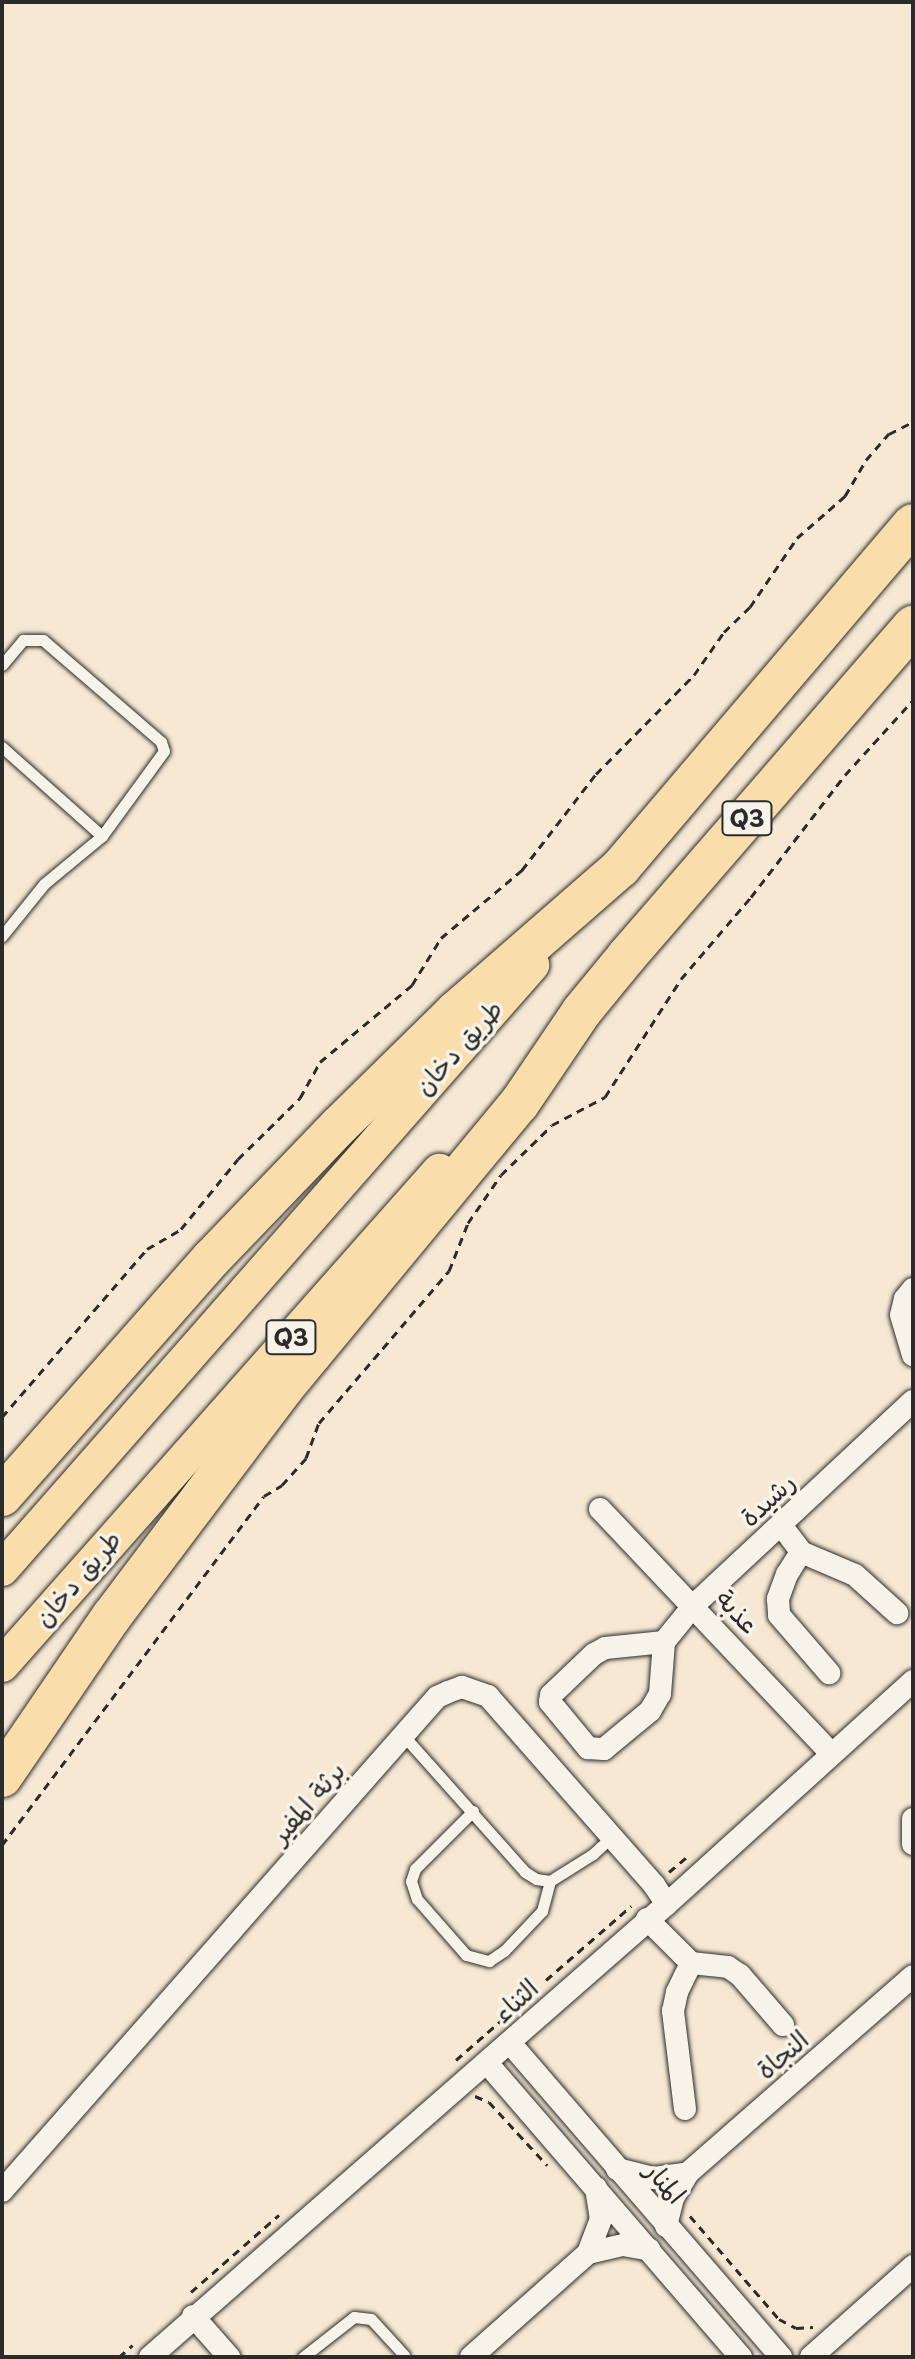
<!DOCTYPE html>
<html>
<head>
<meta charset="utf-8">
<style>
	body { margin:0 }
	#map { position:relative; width:915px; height:2359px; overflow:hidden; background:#f6e8d3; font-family:"Playpen Sans","Playpen Sans Arabic",sans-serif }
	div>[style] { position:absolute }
	.path>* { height:3px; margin-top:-1.5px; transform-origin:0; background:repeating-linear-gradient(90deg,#2b2b2b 0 8px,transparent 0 14px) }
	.roads { filter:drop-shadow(0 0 2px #2b2b2b) drop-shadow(0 0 2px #2b2b2b) }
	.lane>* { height:11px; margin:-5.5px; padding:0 5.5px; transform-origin:5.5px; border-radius:5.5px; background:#f7f3e8 }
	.street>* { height:22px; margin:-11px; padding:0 11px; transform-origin:11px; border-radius:11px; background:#f7f3e8 }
	.primary>* { height:34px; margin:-17px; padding:0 17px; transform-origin:17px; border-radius:17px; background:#f9ddab }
	.highway>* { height:40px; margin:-20px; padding:0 20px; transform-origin:20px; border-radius:20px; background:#f9ddab }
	span { translate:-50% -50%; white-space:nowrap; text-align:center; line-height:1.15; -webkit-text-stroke:7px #f7f3e8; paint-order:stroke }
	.shield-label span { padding:2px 6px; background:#f7f3e8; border:2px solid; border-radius:6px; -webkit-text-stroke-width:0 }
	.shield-label { font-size:24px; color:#2b2b2b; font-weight:700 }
	.street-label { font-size:26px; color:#2b2b2b }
	.frame { position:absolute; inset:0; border:4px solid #2b2b2b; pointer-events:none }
</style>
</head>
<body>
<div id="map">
	<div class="path">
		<i style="left:2px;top:1417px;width:222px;rotate:-49.2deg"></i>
		<i style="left:147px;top:1249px;width:39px;rotate:-30deg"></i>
		<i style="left:181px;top:1229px;width:90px;rotate:-50.8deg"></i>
		<i style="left:238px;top:1159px;width:87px;rotate:-44.5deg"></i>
		<i style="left:300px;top:1098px;width:41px;rotate:-60.9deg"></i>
		<i style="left:320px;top:1062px;width:120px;rotate:-39.9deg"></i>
		<i style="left:412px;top:985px;width:55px;rotate:-58.3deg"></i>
		<i style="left:441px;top:938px;width:106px;rotate:-40deg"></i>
		<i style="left:522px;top:870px;width:121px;rotate:-52.4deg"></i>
		<i style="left:596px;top:774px;width:139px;rotate:-45.3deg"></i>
		<i style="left:694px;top:675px;width:52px;rotate:-55.1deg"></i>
		<i style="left:724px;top:632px;width:36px;rotate:-44deg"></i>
		<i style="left:750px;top:607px;width:83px;rotate:-55.7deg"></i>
		<i style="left:797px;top:538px;width:64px;rotate:-41.2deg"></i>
		<i style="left:845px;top:496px;width:42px;rotate:-59.7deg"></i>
		<i style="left:866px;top:460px;width:35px;rotate:-49deg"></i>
		<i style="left:889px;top:434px;width:27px;rotate:-27deg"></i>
		<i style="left:2px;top:1845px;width:436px;rotate:-53.1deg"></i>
		<i style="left:264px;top:1496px;width:21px;rotate:-31deg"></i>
		<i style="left:282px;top:1485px;width:36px;rotate:-48deg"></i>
		<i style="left:306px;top:1458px;width:37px;rotate:-70deg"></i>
		<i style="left:319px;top:1423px;width:200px;rotate:-49.5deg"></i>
		<i style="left:449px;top:1271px;width:52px;rotate:-68.4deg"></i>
		<i style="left:468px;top:1223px;width:58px;rotate:-55.5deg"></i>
		<i style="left:501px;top:1175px;width:71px;rotate:-44.4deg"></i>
		<i style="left:552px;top:1125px;width:60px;rotate:-27.8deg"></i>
		<i style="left:605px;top:1097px;width:140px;rotate:-57.2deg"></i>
		<i style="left:681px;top:979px;width:108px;rotate:-49.5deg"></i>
		<i style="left:751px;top:897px;width:154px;rotate:-52.4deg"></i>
		<i style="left:845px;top:775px;width:101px;rotate:-47.8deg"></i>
		<i style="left:669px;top:1872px;width:25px;rotate:-40deg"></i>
		<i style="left:546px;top:1980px;width:113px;rotate:-41deg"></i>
		<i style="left:456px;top:2060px;width:97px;rotate:-41.2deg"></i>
		<i style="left:475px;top:2096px;width:15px;rotate:23deg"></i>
		<i style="left:489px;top:2102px;width:86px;rotate:47.4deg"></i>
		<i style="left:690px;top:2216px;width:136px;rotate:49.2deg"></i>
		<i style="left:779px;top:2319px;width:19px;rotate:28deg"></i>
		<i style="left:796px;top:2328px;width:17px;rotate:-3deg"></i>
		<i style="left:191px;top:2292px;width:117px;rotate:-41.2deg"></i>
		<i style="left:119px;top:2357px;width:18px;rotate:-41deg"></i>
	</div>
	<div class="roads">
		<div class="lane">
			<i style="left:2px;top:665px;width:33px;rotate:-50deg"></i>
			<i style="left:23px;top:640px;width:20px"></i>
			<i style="left:43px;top:640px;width:156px;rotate:40.8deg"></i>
			<i style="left:161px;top:742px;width:9px;rotate:72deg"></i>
			<i style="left:164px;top:751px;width:105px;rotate:126.1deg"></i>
			<i style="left:102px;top:836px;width:75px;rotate:140.4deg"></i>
			<i style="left:44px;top:884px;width:67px;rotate:128.9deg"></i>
			<i style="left:2px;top:747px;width:134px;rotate:41.7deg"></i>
			<i style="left:403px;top:1735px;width:183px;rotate:48.3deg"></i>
			<i style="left:525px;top:1872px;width:13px;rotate:32deg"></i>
			<i style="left:536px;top:1879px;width:14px;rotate:8deg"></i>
			<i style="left:550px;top:1881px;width:51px;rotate:-32.1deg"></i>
			<i style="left:593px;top:1854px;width:26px;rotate:-43deg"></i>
			<i style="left:473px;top:1811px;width:82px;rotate:135deg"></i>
			<i style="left:415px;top:1869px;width:13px;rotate:108deg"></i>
			<i style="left:411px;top:1881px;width:19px;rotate:72deg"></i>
			<i style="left:417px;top:1899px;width:74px;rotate:48.8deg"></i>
			<i style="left:466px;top:1955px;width:24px;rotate:15deg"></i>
			<i style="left:489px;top:1961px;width:18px;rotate:-34deg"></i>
			<i style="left:504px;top:1951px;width:55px;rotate:-46.5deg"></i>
			<i style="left:542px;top:1911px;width:31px;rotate:-75deg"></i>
			<i style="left:303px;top:2357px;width:65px;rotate:-38.1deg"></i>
			<i style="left:354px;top:2317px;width:17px;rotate:7deg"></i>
			<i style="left:371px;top:2319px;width:49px;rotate:47.5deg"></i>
		</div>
		<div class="street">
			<i style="left:913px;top:1289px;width:13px;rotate:129deg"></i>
			<i style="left:905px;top:1299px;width:16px;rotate:104deg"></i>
			<i style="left:901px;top:1315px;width:42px;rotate:73.3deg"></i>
			<i style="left:600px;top:1509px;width:337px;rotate:46.6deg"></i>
			<i style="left:781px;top:1525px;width:34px;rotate:53deg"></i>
			<i style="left:801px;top:1552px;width:59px;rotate:23.1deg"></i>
			<i style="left:855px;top:1575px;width:57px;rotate:42.1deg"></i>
			<i style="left:801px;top:1552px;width:26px;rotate:122deg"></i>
			<i style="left:787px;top:1574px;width:27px;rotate:110deg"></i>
			<i style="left:778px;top:1599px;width:16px;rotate:86deg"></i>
			<i style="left:779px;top:1615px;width:77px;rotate:49.2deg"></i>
			<i style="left:664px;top:1642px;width:59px;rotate:174.2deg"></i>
			<i style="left:605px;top:1648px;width:13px;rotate:151deg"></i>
			<i style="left:594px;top:1654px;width:59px;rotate:136.4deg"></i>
			<i style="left:551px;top:1695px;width:7px;rotate:98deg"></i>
			<i style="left:550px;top:1702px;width:60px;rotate:50.4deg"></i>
			<i style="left:588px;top:1748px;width:16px;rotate:4deg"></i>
			<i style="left:604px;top:1749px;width:60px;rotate:-39.6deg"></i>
			<i style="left:650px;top:1711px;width:20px;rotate:-60deg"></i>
			<i style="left:660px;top:1694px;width:52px;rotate:-85.6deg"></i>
			<i style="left:664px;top:1642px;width:48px;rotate:-51deg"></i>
			<i style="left:694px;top:1605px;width:299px;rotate:-43deg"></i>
			<i style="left:913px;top:1819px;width:25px;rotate:90deg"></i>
			<i style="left:647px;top:1919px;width:62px;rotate:45deg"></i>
			<i style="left:691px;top:1963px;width:37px;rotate:6deg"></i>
			<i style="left:728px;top:1967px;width:14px;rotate:34deg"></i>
			<i style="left:740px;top:1975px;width:66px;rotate:49.3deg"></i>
			<i style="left:510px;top:2043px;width:415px;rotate:49.2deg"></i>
			<i style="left:487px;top:2063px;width:389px;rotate:49.2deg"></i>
			<i style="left:685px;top:2109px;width:99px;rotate:-97deg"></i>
			<i style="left:673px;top:2011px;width:19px;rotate:-78deg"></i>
			<i style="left:677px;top:1992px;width:32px;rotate:-64deg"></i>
			<i style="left:617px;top:2169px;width:38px;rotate:14deg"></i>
			<i style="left:654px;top:2178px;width:34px;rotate:-8deg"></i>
			<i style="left:688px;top:2173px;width:29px;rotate:121deg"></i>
			<i style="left:673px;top:2198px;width:29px;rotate:104deg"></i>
			<i style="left:688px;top:2173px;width:299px;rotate:-41.2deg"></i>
			<i style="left:596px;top:2188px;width:31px;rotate:81deg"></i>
			<i style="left:601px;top:2219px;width:36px;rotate:111deg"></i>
			<i style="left:588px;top:2253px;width:36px;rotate:-13deg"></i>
			<i style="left:623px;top:2245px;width:27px;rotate:10deg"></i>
			<i style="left:2px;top:2191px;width:658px;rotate:-48.63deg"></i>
			<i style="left:437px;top:1697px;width:12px;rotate:-24deg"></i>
			<i style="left:448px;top:1692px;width:15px;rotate:-20deg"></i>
			<i style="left:462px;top:1687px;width:28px;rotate:19deg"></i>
			<i style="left:488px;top:1696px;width:252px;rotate:48.7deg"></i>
			<i style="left:654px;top:1885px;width:23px;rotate:56deg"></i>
			<i style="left:193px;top:2316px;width:55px;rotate:48.7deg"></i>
			<i style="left:150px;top:2357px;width:687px;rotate:-41.23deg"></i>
			<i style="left:667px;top:1904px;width:332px;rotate:-42.2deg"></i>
			<i style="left:471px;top:2357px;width:157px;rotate:-41.6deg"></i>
			<i style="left:811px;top:2357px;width:137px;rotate:-41.7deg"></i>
		</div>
		<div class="primary">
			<i style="left:2px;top:1569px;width:804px;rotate:-48.73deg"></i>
			<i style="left:2px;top:1665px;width:660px;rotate:-48.5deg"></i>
		</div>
		<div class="highway">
			<i style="left:2px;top:1496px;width:316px;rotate:-48.6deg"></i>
			<i style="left:211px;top:1259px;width:186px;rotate:-46.1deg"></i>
			<i style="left:340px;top:1125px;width:161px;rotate:-44.5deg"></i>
			<i style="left:455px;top:1012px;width:220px;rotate:-41.1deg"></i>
			<i style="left:621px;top:867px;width:450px;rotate:-49.6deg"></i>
			<i style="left:2px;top:1777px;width:195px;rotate:-55.7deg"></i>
			<i style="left:112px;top:1616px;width:283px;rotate:-53deg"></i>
			<i style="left:282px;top:1390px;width:371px;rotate:-50.4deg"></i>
			<i style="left:519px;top:1104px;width:112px;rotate:-55.9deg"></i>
			<i style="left:582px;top:1011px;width:71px;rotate:-50.7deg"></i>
			<i style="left:627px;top:956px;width:437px;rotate:-49.1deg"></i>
		</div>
	</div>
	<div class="shield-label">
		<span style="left:747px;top:818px">Q3</span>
		<span style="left:291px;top:1337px">Q3</span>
	</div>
	<div class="street-label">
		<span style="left:458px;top:1047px;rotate:-48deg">طريق دخان</span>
		<span style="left:767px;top:1499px;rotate:-43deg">رشيدة</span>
		<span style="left:77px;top:1578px;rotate:-49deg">طريق دخان</span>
		<span style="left:738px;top:1611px;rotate:47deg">عذبة</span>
		<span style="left:307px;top:1802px;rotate:-49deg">برثة المفير</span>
		<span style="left:515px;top:2000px;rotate:-42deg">الثناء</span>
		<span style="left:782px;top:2054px;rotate:-41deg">النجاة</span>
		<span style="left:666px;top:2182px;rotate:49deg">المنار</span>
	</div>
	<div class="frame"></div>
</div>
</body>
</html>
